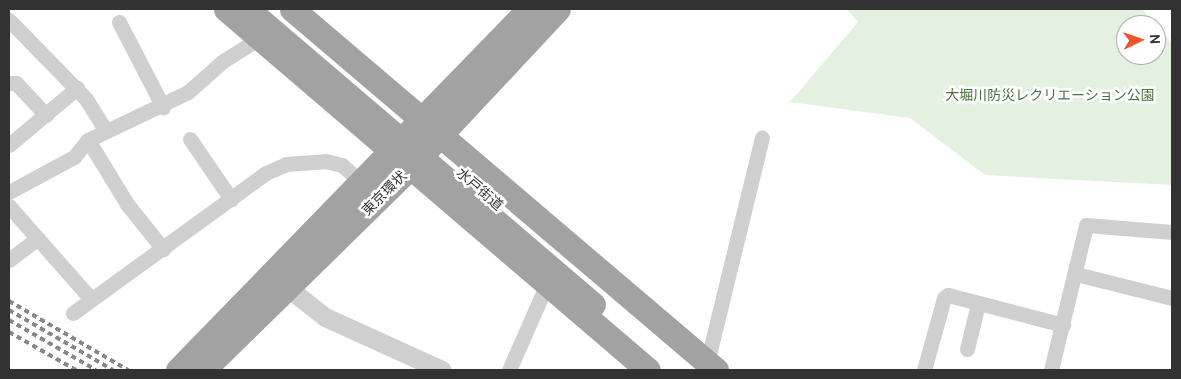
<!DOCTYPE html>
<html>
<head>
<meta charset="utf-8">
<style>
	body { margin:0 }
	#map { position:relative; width:1181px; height:379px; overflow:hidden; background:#fff; font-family:Cabin,"Noto Sans JP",sans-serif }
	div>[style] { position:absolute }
	.green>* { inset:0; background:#e4f0e0 }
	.minor>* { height:15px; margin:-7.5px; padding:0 7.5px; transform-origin:7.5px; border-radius:7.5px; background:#cfcfcf }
	.tertiary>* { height:19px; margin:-9.5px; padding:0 9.5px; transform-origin:9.5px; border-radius:9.5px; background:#cfcfcf }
	.trunk>* { height:25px; margin:-12.5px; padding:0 12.5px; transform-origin:12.5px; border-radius:12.5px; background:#a2a2a2 }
	.rail>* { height:4px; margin-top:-2px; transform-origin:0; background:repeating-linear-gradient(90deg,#878787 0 5px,transparent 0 9px) }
	.trunk-bridge>* { height:25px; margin:-12.5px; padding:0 12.5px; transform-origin:12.5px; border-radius:12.5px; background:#a2a2a2 }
	span { translate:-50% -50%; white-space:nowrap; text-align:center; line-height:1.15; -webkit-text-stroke:5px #fff; paint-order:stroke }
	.park-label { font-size:14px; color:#46733b }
	.street-label { font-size:14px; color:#323232 }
	.frame { position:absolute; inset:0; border:10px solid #323232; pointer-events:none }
	.north { position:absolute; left:1116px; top:15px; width:50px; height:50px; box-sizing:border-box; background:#fff; border:1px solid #adadad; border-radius:50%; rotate:87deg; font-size:14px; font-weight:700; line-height:20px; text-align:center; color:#323232 }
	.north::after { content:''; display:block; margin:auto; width:18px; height:22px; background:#f2522c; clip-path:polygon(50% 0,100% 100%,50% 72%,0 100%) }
</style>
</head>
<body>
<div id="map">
	<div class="green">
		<i style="clip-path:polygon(evenodd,847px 9px,1142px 9px,1172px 43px,1172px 185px,985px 175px,910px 118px,790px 102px,858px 22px,847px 9px,1126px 25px,1156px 25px,1156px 55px,1126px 55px,1126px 25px)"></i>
	</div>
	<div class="minor">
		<i style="left:9px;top:20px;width:110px;rotate:45.7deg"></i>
		<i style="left:86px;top:99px;width:36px;rotate:58deg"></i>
		<i style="left:119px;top:22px;width:96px;rotate:62.6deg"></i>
		<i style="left:9px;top:83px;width:7px"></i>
		<i style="left:16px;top:83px;width:44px;rotate:46.8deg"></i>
		<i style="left:190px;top:139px;width:73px;rotate:55.7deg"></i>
		<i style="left:88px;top:140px;width:75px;rotate:58.6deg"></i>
		<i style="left:127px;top:204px;width:58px;rotate:51.3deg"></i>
		<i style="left:9px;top:145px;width:89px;rotate:-40deg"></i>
		<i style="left:9px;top:192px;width:74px;rotate:-28.3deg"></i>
		<i style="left:74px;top:157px;width:22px;rotate:-51deg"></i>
		<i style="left:88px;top:140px;width:111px;rotate:-25.6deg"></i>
		<i style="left:188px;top:92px;width:47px;rotate:-41.5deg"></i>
		<i style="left:223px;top:61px;width:44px;rotate:-31.9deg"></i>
		<i style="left:9px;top:206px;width:123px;rotate:48.6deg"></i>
		<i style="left:9px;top:260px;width:36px;rotate:-37deg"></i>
		<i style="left:1076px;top:274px;width:99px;rotate:14deg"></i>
		<i style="left:73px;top:313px;width:238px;rotate:-36deg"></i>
		<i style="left:266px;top:173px;width:22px;rotate:-24deg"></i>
		<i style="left:286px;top:164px;width:39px;rotate:-4deg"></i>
		<i style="left:325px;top:161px;width:17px;rotate:13deg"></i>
		<i style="left:342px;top:165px;width:24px;rotate:42deg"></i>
		<i style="left:967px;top:349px;width:46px;rotate:-76.3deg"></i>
		<i style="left:707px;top:363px;width:232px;rotate:-76.3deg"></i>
		<i style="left:509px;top:370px;width:94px;rotate:-66.2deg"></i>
		<i style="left:924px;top:370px;width:75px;rotate:-74.5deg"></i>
		<i style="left:944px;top:298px;width:5px;rotate:-37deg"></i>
		<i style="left:948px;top:295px;width:119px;rotate:14.6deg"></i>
		<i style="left:1051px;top:370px;width:149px;rotate:-76.4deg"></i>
		<i style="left:1086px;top:225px;width:86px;rotate:4.7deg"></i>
	</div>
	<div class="tertiary">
		<i style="left:278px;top:280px;width:60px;rotate:38.2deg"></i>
		<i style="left:325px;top:317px;width:128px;rotate:24.4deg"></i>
	</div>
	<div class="trunk">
		<i style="left:226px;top:9px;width:555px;rotate:40.55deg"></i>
		<i style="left:292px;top:9px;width:557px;rotate:40.41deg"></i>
		<i style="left:178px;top:370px;width:504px;rotate:-45.8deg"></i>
		<i style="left:203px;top:370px;width:291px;rotate:-44.4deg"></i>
		<i style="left:411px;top:166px;width:215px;rotate:-46.9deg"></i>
	</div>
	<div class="rail">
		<i style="left:9px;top:301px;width:138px;rotate:30.1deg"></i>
		<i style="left:9px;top:310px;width:120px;rotate:30deg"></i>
		<i style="left:9px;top:320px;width:100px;rotate:29.9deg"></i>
		<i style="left:9px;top:332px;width:77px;rotate:29.6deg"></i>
	</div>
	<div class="trunk-bridge">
		<i style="left:247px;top:9px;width:455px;rotate:40.5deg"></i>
	</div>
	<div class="park-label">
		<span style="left:1050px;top:95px">大堀川防災レクリエーション公園</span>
	</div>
	<div class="street-label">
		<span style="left:480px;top:189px;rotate:41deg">水戸街道</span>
		<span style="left:384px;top:193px;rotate:-45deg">東京環状</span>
	</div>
	<div class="frame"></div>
	<div class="north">N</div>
</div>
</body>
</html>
